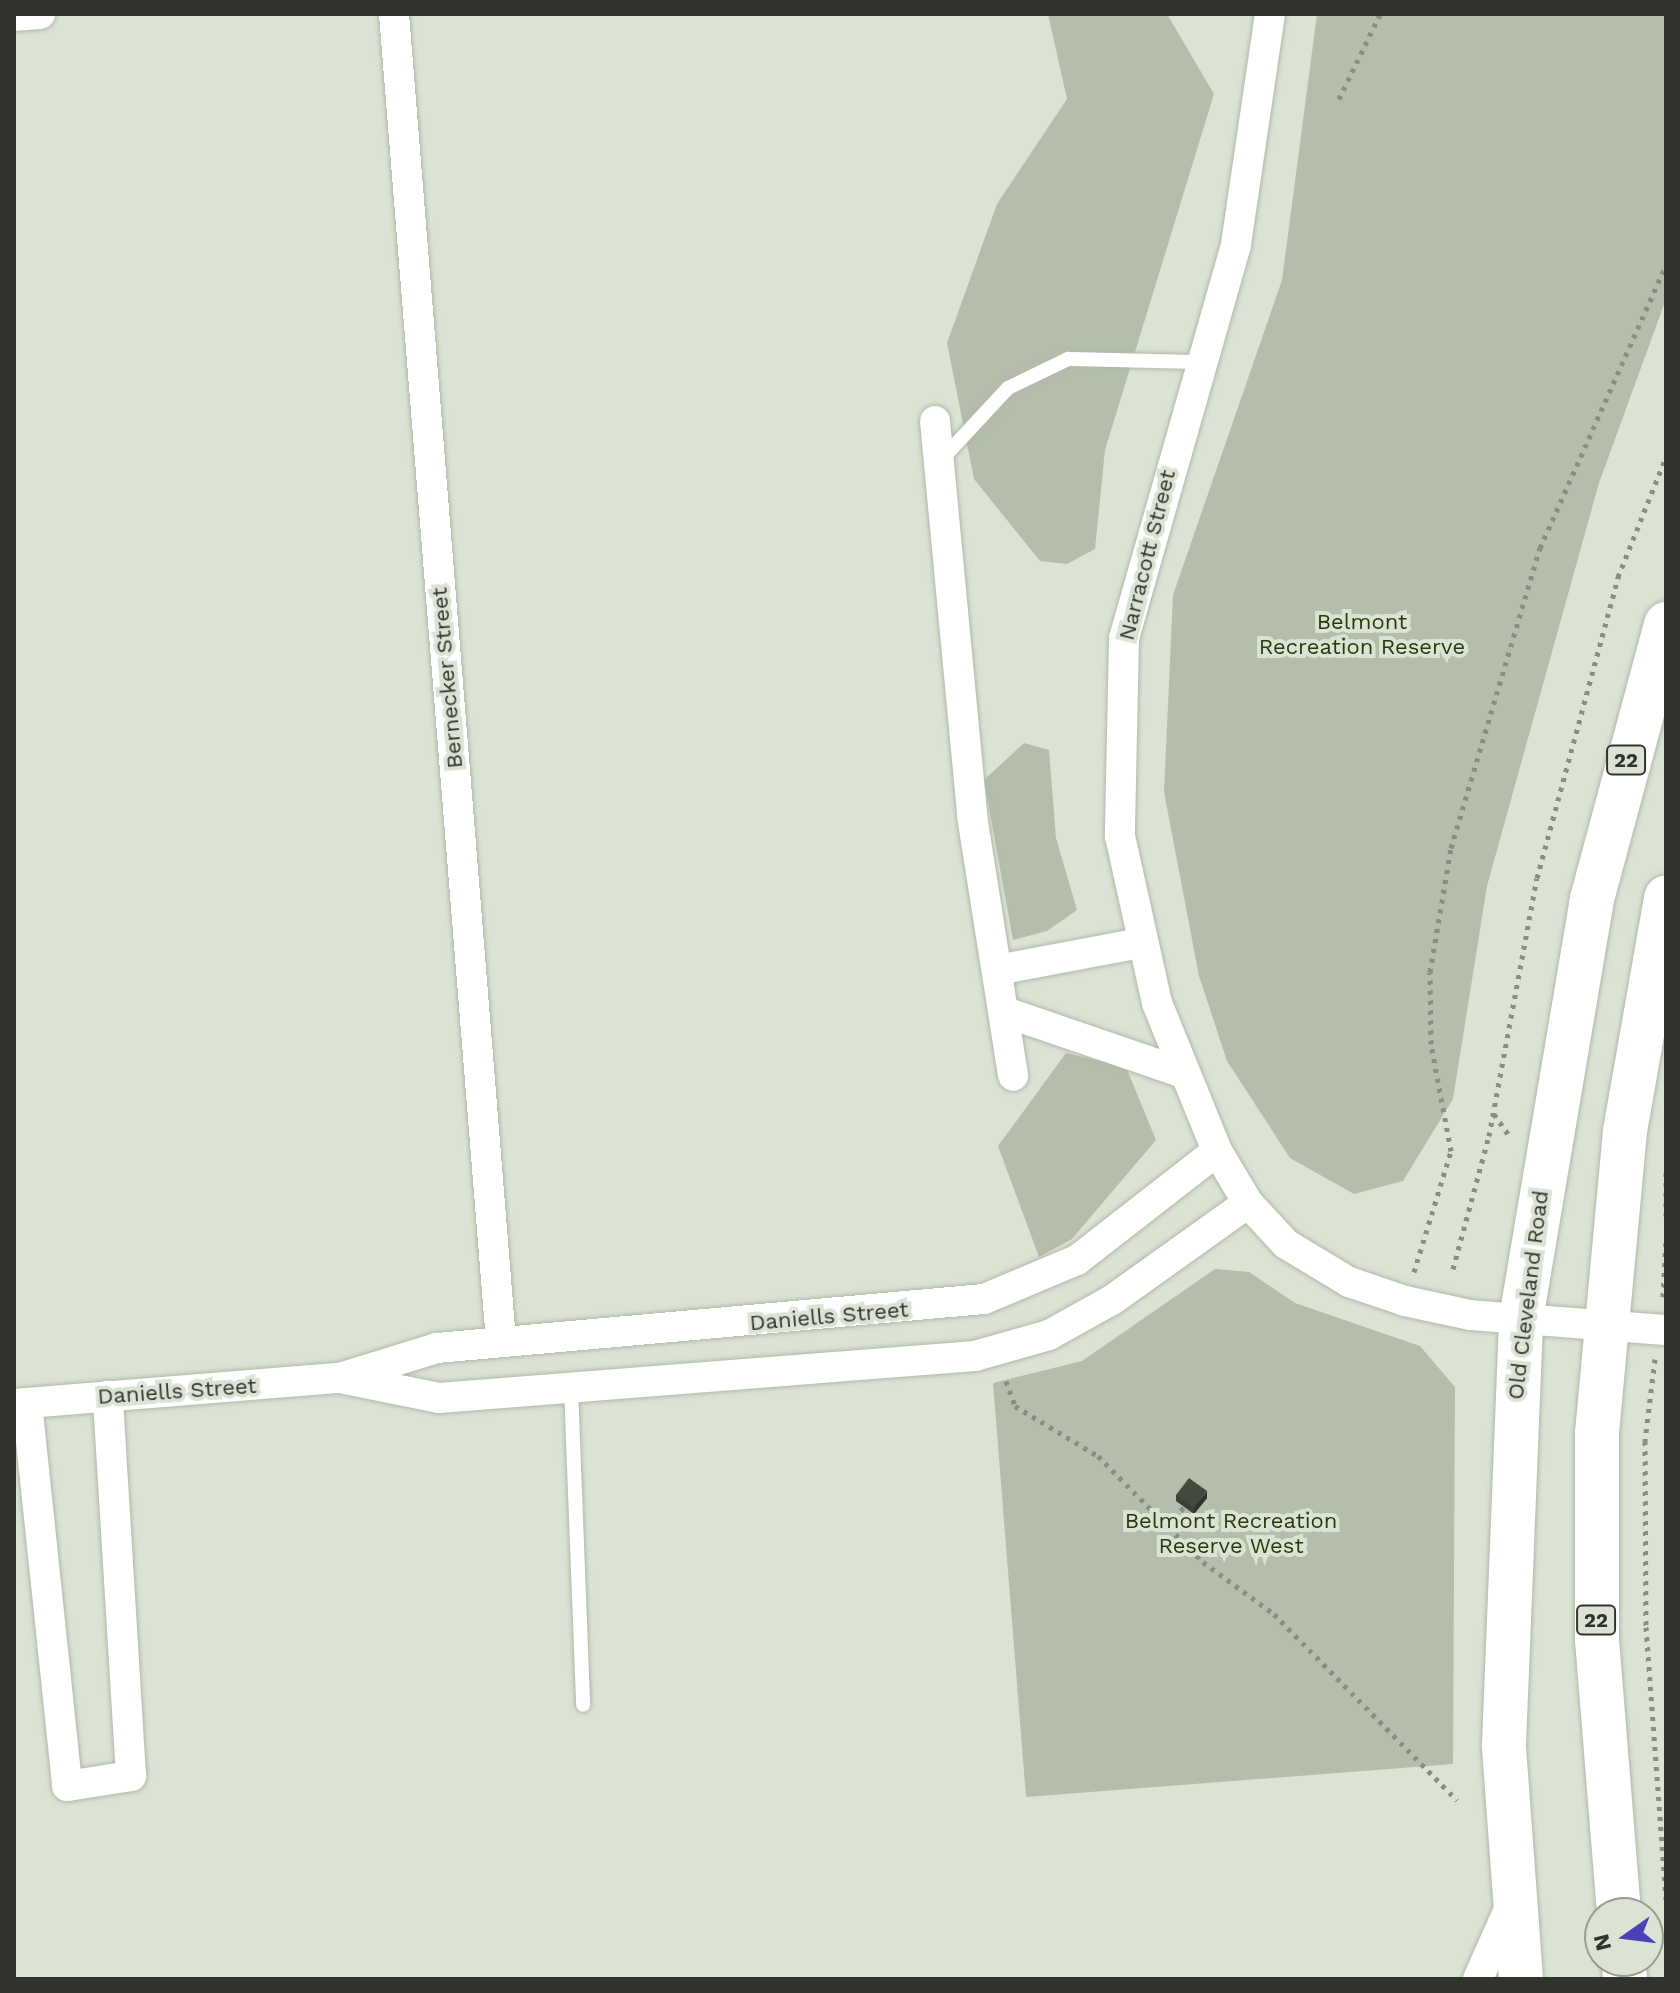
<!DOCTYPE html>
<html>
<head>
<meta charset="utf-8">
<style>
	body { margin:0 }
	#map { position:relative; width:1680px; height:1993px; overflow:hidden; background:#dbe4d4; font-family:"Work Sans",sans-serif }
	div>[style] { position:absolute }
	.green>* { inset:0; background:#b4beab }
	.path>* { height:5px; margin-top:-2.5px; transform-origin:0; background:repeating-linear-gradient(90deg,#888e83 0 4px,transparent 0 10px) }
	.roads { filter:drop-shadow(0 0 2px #b0b9a9) drop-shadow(0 0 2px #b0b9a9) }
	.service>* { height:14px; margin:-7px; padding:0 7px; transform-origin:7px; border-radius:7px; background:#fff }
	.minor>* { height:30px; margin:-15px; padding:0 15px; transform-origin:15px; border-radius:15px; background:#fff }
	.trunk>* { height:44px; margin:-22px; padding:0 22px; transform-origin:22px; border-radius:22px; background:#fff }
	.wall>* { inset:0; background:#3a4034 }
	.shaded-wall>* { inset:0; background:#2f342b }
	.building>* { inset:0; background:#434a3d }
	span { translate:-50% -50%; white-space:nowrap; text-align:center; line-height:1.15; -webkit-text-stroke:8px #dbe4d4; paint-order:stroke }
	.shield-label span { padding:2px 6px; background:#dbe4d4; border:2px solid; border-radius:6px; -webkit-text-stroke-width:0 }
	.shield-label { font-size:20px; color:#31342e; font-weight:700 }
	.street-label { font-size:22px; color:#31342e }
	.park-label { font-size:22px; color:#263b0c }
	.frame { position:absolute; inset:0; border:16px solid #31342e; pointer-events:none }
	.north { position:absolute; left:1584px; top:1897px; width:80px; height:80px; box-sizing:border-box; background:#dbe4d4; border:2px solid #979e92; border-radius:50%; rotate:256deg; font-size:22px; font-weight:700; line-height:32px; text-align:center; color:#31342e }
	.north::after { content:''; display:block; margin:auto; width:28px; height:36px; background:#4c42b8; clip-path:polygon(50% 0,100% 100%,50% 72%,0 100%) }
</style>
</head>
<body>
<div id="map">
	<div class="green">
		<i style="clip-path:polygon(1048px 14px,1167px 14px,1214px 94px,1105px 450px,1095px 549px,1067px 564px,1040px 561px,974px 479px,947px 343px,997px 204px,1067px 99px)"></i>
		<i style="clip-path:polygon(1317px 14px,1666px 14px,1666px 299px,1599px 483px,1487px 886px,1453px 1099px,1403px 1181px,1354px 1194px,1290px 1158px,1227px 1061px,1199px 976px,1164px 792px,1173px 595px,1282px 280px)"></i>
		<i style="clip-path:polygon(1024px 743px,1049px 750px,1056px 838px,1077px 910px,1047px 931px,1013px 940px,984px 780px)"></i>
		<i style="clip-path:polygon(1066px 1053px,1126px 1067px,1156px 1140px,1072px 1239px,1039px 1257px,998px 1146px)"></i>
		<i style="clip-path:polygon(1215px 1269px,1249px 1272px,1295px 1303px,1420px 1346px,1455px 1387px,1453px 1764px,1026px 1797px,993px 1383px,1082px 1361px)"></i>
	</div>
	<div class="path">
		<i style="left:1339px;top:99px;width:94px;rotate:-64.2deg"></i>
		<i style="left:1494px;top:1114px;width:29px;rotate:55deg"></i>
		<i style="left:1666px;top:1172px;width:44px;rotate:90deg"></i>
		<i style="left:1453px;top:1269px;width:138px;rotate:-74.9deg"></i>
		<i style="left:1489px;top:1136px;width:262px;rotate:-79.5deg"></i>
		<i style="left:1537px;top:878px;width:312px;rotate:-74.9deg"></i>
		<i style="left:1618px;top:577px;width:129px;rotate:-68.2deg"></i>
		<i style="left:1414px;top:1272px;width:127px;rotate:-73deg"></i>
		<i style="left:1451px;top:1151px;width:109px;rotate:-100.6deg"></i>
		<i style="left:1431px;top:1044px;width:72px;rotate:-90.8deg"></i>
		<i style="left:1430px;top:972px;width:126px;rotate:-80.4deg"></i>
		<i style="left:1451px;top:848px;width:313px;rotate:-73.5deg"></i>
		<i style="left:1540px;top:548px;width:310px;rotate:-66deg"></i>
		<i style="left:1663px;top:1297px;width:58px;rotate:-87deg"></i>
		<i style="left:1655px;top:1359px;width:83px;rotate:97deg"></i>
		<i style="left:1645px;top:1441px;width:186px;rotate:89.7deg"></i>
		<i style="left:1646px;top:1627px;width:273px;rotate:85.8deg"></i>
		<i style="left:1006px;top:1381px;width:27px;rotate:70deg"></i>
		<i style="left:1015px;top:1406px;width:97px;rotate:31.1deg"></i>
		<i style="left:1098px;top:1456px;width:149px;rotate:45.3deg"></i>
		<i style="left:1203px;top:1562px;width:88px;rotate:36.2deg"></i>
		<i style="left:1274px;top:1614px;width:261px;rotate:45.5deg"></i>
		<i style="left:1168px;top:1526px;width:25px;rotate:-50deg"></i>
	</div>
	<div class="roads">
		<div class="service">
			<i style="left:942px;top:459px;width:97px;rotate:-47.1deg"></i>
			<i style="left:1008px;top:388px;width:67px;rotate:-25.8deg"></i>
			<i style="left:1068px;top:359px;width:132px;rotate:1.3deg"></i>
			<i style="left:571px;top:1388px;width:317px;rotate:87.8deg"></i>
		</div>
		<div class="minor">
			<i style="left:394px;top:14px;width:1332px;rotate:85.39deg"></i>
			<i style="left:1270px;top:14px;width:233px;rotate:98.4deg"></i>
			<i style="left:1236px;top:245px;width:409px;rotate:105.9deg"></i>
			<i style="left:1124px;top:638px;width:198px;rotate:91.2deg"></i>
			<i style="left:1120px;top:836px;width:171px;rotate:77.5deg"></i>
			<i style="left:1157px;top:1003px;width:160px;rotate:67.9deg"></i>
			<i style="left:1217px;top:1151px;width:61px;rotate:59.2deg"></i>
			<i style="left:1248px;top:1203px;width:56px;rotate:47.2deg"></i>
			<i style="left:1286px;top:1244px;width:74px;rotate:31.1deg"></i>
			<i style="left:1349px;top:1282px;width:59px;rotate:18.7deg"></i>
			<i style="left:1405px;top:1301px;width:66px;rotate:12.2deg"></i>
			<i style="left:1470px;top:1315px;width:197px;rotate:4.4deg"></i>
			<i style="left:14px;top:16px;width:26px;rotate:-4deg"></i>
			<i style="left:935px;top:421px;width:397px;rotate:84.6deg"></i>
			<i style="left:972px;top:816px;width:263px;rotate:81deg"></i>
			<i style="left:997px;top:970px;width:146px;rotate:-10.7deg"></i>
			<i style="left:1005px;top:1012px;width:185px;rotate:18.9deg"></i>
			<i style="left:345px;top:1379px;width:96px;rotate:11.4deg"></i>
			<i style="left:439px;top:1398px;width:538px;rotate:-4.48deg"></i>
			<i style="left:975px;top:1356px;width:77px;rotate:-15.8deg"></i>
			<i style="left:1049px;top:1335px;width:72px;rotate:-29.1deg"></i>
			<i style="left:1112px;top:1300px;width:167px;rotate:-35.5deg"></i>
			<i style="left:27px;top:1403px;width:385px;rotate:84deg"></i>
			<i style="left:67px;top:1786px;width:65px;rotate:-8.9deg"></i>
			<i style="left:131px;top:1776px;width:381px;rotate:-93.5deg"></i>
			<i style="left:14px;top:1404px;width:327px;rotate:-4.6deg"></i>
			<i style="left:340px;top:1378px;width:102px;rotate:-17.2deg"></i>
			<i style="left:437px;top:1348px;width:549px;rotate:-5.12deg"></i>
			<i style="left:984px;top:1299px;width:101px;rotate:-22.8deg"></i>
			<i style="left:1077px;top:1260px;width:177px;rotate:-37.9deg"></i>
			<i style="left:1478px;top:1979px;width:89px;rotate:-66deg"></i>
		</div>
		<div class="trunk">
			<i style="left:1619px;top:1913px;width:274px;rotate:-94.6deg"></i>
			<i style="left:1597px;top:1640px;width:207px;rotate:-90deg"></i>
			<i style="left:1597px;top:1433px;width:303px;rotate:-84.7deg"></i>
			<i style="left:1625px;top:1131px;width:237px;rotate:-80deg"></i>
			<i style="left:1624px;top:1961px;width:18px;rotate:87deg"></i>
			<i style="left:1521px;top:1979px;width:235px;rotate:-94.2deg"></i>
			<i style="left:1504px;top:1745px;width:426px;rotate:-87.7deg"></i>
			<i style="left:1521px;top:1319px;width:426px;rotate:-80.4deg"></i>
			<i style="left:1592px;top:899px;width:285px;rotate:-74.9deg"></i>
		</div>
	</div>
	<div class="wall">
		<i style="clip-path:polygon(1176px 1495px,1207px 1498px,1194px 1514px,1176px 1501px)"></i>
	</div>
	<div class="shaded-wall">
		<i style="clip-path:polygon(1207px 1491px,1207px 1498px,1194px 1514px,1194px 1508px)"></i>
	</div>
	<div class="building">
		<i style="clip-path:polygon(1189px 1478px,1207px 1491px,1194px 1508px,1176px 1495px)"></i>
	</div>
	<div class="shield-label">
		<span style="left:1626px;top:760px">22</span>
		<span style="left:1596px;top:1620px">22</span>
	</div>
	<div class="street-label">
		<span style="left:1147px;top:555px;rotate:-76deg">Narracott Street</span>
		<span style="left:447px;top:678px;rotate:-95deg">Bernecker Street</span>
		<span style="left:1528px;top:1295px;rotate:-83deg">Old Cleveland Road</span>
		<span style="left:829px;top:1316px;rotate:-5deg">Daniells Street</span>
		<span style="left:177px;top:1391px;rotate:-4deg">Daniells Street</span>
	</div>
	<div class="park-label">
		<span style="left:1362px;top:634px">Belmont<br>Recreation Reserve</span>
		<span style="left:1231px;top:1533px">Belmont Recreation<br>Reserve West</span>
	</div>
	<div class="frame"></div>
	<div class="north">N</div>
</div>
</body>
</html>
